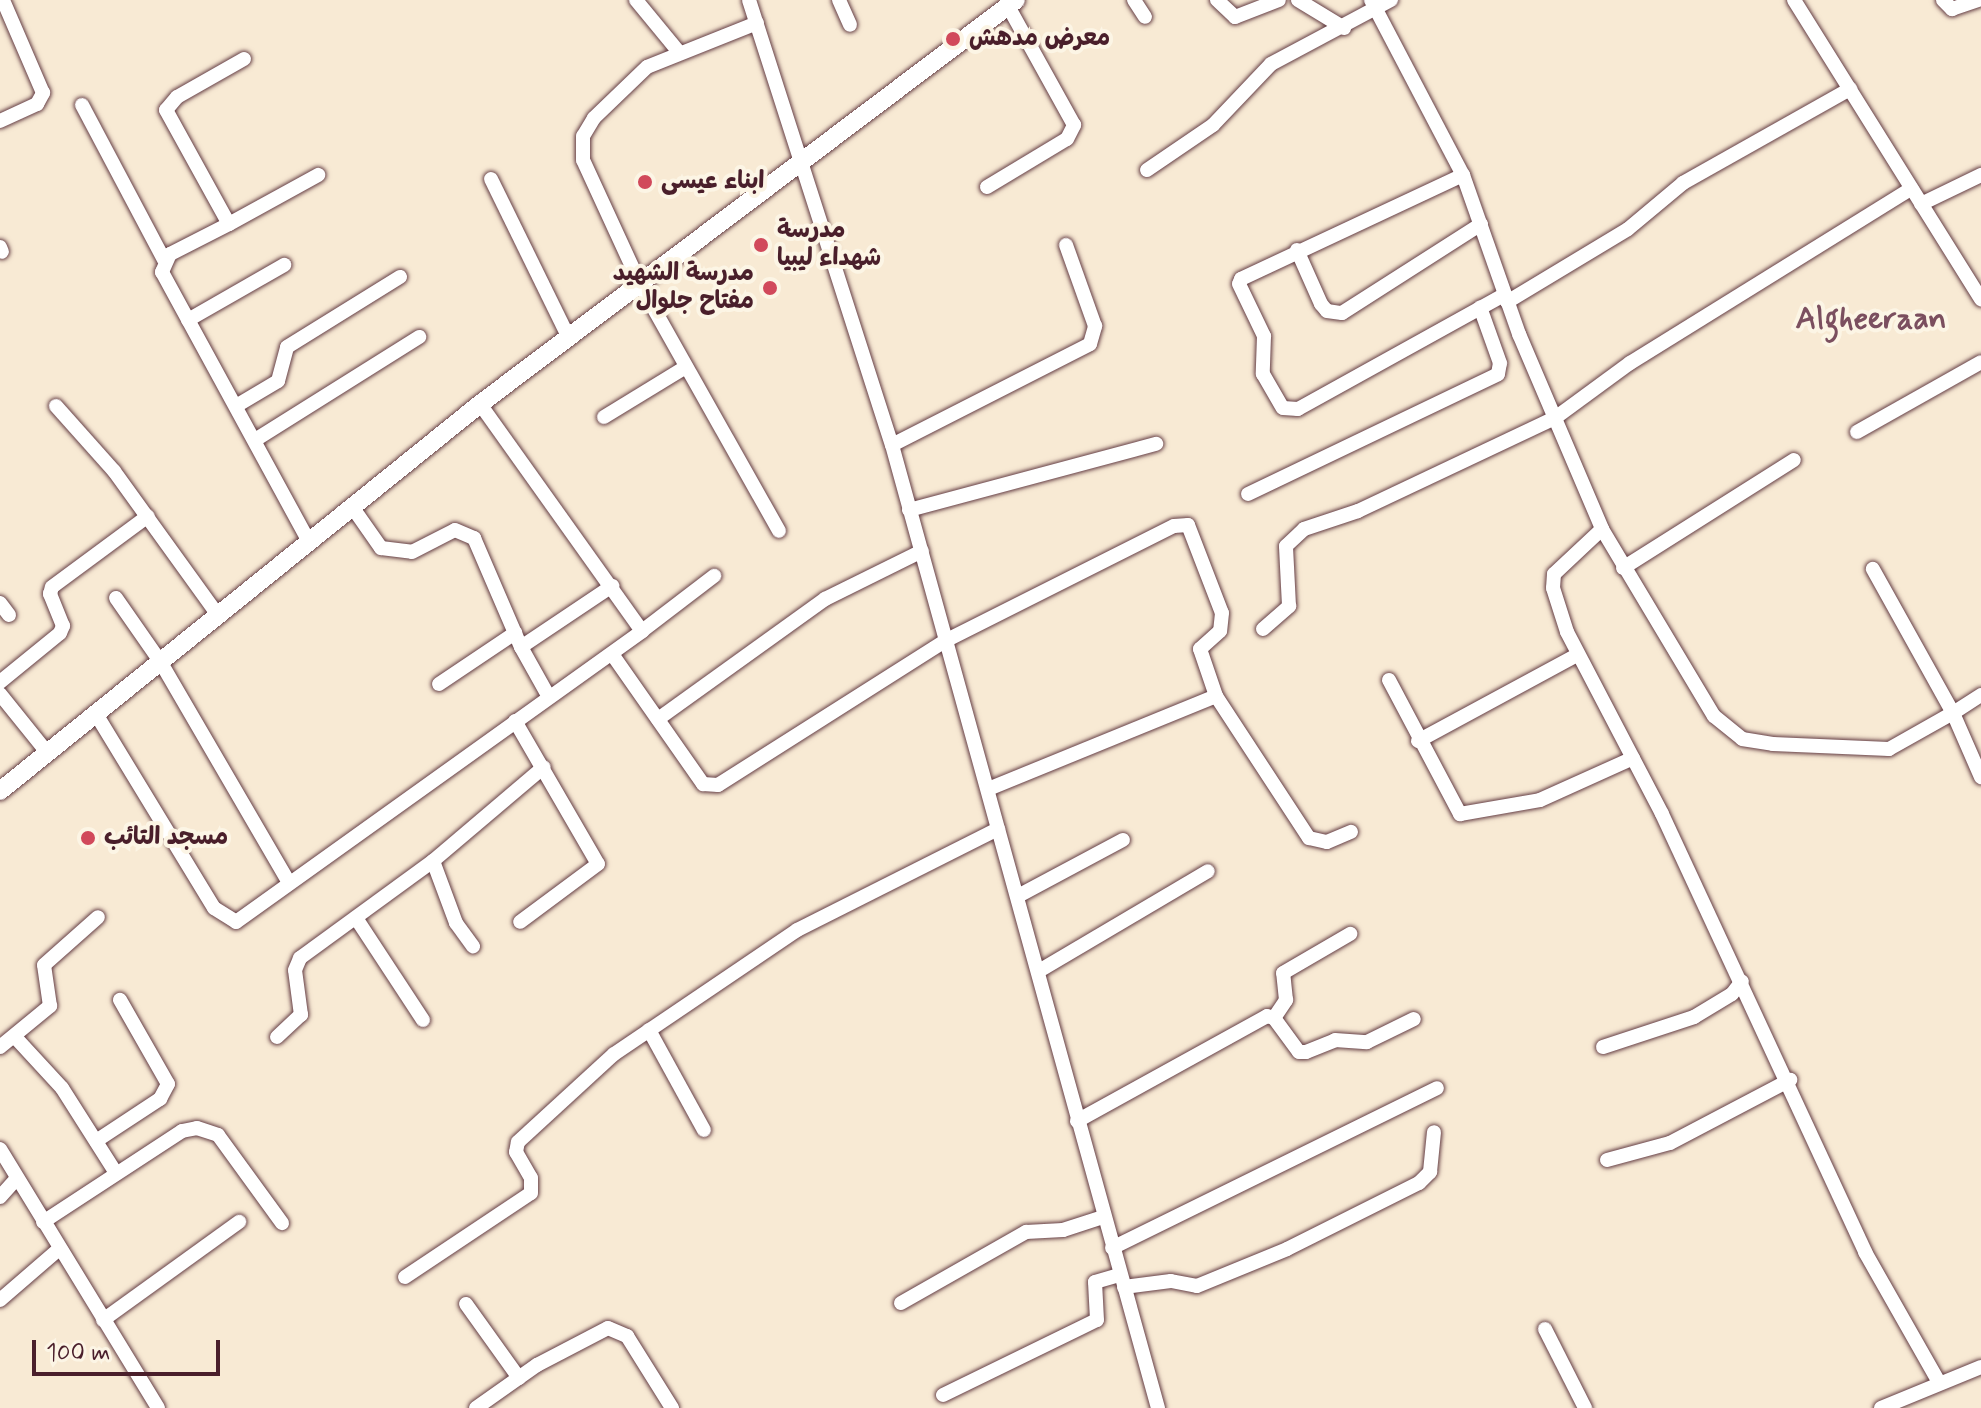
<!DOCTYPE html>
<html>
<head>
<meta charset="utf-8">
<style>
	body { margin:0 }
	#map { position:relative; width:1981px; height:1408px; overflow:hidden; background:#f8ead4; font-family:Mynerve,"Playpen Sans Arabic",sans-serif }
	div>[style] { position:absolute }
	.roads { filter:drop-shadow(0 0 2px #643d44) drop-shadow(0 0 2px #643d44) }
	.minor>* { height:14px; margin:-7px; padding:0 7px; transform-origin:7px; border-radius:7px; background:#fff }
	.major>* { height:18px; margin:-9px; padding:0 9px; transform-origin:9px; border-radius:9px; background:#fff }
	.dots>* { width:22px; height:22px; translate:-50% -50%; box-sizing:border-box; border:4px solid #fcf5e5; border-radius:50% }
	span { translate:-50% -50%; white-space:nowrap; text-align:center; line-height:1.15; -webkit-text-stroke:8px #fcf5e5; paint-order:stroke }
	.poi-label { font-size:24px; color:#4a1f2b; font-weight:700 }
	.left { translate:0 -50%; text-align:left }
	.right { translate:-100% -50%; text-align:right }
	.district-label { font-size:32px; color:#7b4f5f; font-weight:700 }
	.scale { position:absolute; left:32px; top:1340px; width:188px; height:36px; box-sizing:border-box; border:4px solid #4a1f2b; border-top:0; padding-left:10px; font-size:24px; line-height:28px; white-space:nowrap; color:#4a1f2b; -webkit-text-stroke:6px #fcf5e5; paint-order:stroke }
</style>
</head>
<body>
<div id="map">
	<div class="roads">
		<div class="minor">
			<i style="left:636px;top:0;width:66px;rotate:50.5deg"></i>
			<i style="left:749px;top:0;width:467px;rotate:72.2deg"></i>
			<i style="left:892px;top:445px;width:999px;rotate:74.56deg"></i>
			<i style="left:839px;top:0;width:27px;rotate:66deg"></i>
			<i style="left:1134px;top:0;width:20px;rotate:57deg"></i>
			<i style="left:1217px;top:0;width:25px;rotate:43deg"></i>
			<i style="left:1235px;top:17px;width:47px;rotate:-21.1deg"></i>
			<i style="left:1298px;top:0;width:54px;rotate:31.3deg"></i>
			<i style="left:1371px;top:0;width:198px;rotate:62.3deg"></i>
			<i style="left:1463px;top:175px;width:169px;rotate:70.6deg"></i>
			<i style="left:1519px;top:334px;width:212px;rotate:66.9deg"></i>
			<i style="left:1602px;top:529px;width:66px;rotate:136.8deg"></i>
			<i style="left:1554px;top:574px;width:14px;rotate:94deg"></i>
			<i style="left:1553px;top:588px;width:46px;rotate:72.3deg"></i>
			<i style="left:1567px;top:632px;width:205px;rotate:62.4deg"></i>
			<i style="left:1662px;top:814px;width:483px;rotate:65.1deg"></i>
			<i style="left:1865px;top:1252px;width:150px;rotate:60.4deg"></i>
			<i style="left:1794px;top:0;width:353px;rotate:58deg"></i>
			<i style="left:1943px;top:0;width:13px;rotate:45deg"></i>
			<i style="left:1952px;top:9px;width:28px;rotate:-19deg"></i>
			<i style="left:757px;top:23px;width:118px;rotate:158.2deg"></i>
			<i style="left:647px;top:67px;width:74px;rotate:136.1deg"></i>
			<i style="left:594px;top:118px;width:21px;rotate:121deg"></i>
			<i style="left:583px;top:136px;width:24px;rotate:90deg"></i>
			<i style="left:583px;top:160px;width:139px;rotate:65.3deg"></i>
			<i style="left:641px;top:286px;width:281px;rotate:60.6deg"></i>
			<i style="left:244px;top:59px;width:77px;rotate:150.4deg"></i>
			<i style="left:177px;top:97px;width:17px;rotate:130deg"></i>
			<i style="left:166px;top:110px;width:130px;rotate:61.1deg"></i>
			<i style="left:229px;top:224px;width:66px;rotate:153deg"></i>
			<i style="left:170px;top:254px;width:20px;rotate:114deg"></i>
			<i style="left:162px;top:272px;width:309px;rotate:61.4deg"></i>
			<i style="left:82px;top:105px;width:175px;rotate:62.1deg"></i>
			<i style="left:0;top:121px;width:41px;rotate:-24.7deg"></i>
			<i style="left:37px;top:104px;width:13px;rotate:-61deg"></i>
			<i style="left:43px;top:93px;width:101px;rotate:-113.3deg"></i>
			<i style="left:1147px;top:170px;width:80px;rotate:-34.3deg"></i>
			<i style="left:1213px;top:125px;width:84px;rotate:-46.4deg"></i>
			<i style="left:1271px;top:64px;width:136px;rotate:-28.1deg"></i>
			<i style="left:1463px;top:175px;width:245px;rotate:154.9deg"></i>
			<i style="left:1241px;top:279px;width:5px;rotate:112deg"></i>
			<i style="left:1239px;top:284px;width:58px;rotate:64.3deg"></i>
			<i style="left:1264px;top:336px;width:38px;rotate:92deg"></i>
			<i style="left:1263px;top:374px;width:39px;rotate:60deg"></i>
			<i style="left:1283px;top:408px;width:15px;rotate:4deg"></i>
			<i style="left:1298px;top:409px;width:235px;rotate:-29deg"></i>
			<i style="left:491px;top:179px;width:177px;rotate:63.9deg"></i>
			<i style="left:987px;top:187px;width:93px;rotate:-31deg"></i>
			<i style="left:1067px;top:139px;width:16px;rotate:-63deg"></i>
			<i style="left:1074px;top:125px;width:136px;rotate:-119deg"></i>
			<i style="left:1921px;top:204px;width:67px;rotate:-25.8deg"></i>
			<i style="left:229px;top:224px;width:102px;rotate:-28.8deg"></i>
			<i style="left:0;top:247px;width:5px;rotate:68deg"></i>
			<i style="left:1297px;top:250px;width:59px;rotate:66deg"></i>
			<i style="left:1321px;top:304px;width:9px;rotate:49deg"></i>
			<i style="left:1327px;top:311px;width:15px;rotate:8deg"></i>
			<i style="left:1342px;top:313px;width:165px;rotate:-32.6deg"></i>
			<i style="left:1507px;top:302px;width:141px;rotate:-31.1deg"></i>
			<i style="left:1628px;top:229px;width:72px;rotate:-39.9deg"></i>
			<i style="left:1683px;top:183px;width:192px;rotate:-29.4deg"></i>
			<i style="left:188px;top:320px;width:111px;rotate:-29.8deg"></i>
			<i style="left:480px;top:404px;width:279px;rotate:54.5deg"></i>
			<i style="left:642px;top:631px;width:91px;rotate:-37.4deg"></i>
			<i style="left:56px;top:406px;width:87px;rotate:48.3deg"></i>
			<i style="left:114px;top:471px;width:176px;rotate:54.2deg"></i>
			<i style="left:236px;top:406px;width:49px;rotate:-30.8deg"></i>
			<i style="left:278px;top:381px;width:35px;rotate:-75deg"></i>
			<i style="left:287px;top:347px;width:133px;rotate:-31.8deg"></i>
			<i style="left:604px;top:417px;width:96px;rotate:-31.4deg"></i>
			<i style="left:1857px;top:432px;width:142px;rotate:-29.4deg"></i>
			<i style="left:255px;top:440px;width:194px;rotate:-32.1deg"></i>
			<i style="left:892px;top:445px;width:222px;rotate:-27deg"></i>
			<i style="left:1090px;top:344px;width:19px;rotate:-74deg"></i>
			<i style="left:1095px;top:326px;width:86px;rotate:-109.7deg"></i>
			<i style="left:1248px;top:494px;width:277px;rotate:-25.6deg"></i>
			<i style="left:1498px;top:374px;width:11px;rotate:-80deg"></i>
			<i style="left:1500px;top:363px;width:59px;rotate:-109.7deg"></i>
			<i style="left:353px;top:508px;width:49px;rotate:55deg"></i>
			<i style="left:381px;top:548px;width:31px;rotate:7deg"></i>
			<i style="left:412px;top:552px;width:48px;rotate:-27.1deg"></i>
			<i style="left:455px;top:530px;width:21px;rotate:23deg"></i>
			<i style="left:474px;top:538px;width:119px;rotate:66.7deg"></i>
			<i style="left:521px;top:647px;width:57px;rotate:60.8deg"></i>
			<i style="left:909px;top:510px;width:256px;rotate:-15deg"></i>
			<i style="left:1602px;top:529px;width:218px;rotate:59.1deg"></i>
			<i style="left:1714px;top:716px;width:36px;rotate:39deg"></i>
			<i style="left:1742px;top:739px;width:31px;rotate:9deg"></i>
			<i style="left:1773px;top:744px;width:116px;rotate:2.5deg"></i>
			<i style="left:1889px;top:749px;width:73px;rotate:-29.4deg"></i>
			<i style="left:1953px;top:713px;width:165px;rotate:-119.1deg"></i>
			<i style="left:1623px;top:568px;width:202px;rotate:-32.3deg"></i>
			<i style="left:116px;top:598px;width:77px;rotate:55.1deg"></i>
			<i style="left:160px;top:661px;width:257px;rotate:59.8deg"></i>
			<i style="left:0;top:603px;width:15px;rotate:53deg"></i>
			<i style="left:1263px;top:629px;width:35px;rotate:-41deg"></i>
			<i style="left:1289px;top:606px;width:60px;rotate:-92.9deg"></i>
			<i style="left:1286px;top:546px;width:25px;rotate:-43deg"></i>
			<i style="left:1304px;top:529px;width:57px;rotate:-18.4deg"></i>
			<i style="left:1358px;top:511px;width:218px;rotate:-25.3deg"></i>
			<i style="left:1555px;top:418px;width:93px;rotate:-36.3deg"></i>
			<i style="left:1630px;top:363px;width:331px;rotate:-31.8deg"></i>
			<i style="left:521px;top:647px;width:110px;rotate:-33.8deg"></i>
			<i style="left:612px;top:654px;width:159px;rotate:55deg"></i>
			<i style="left:703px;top:784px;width:15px;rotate:4deg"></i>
			<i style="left:718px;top:785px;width:269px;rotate:-32.4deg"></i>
			<i style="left:945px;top:641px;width:256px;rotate:-26.7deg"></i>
			<i style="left:1174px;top:526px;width:14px;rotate:-4deg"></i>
			<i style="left:1188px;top:525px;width:94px;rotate:68.9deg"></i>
			<i style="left:1222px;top:613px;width:18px;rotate:96deg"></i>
			<i style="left:1220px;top:631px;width:27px;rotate:138deg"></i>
			<i style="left:1200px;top:649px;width:50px;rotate:71.2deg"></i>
			<i style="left:1216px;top:696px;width:170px;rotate:56.8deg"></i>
			<i style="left:1309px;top:838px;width:18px;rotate:13deg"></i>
			<i style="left:1327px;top:842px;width:26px;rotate:-23deg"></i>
			<i style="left:1389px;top:680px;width:152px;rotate:62.1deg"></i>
			<i style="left:1460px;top:814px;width:81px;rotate:-9.9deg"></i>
			<i style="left:1540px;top:800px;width:102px;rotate:-24.3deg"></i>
			<i style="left:0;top:682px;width:77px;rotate:-39.2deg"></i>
			<i style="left:60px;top:633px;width:8px;rotate:-67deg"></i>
			<i style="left:63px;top:626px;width:35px;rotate:-112deg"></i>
			<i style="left:50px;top:594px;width:7px;rotate:-74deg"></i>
			<i style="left:52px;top:587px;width:119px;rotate:-36.5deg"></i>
			<i style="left:439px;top:684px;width:92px;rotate:-33.9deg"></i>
			<i style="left:0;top:694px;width:73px;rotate:51.1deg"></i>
			<i style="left:1981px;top:695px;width:33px;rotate:147deg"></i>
			<i style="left:1953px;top:713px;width:70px;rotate:66.4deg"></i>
			<i style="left:96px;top:714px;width:227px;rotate:58.7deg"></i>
			<i style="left:214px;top:908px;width:26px;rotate:32deg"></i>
			<i style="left:236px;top:922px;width:500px;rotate:-35.6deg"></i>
			<i style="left:658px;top:719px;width:206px;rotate:-35.7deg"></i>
			<i style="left:825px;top:599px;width:108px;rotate:-26.3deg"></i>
			<i style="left:515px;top:721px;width:165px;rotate:59.9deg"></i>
			<i style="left:598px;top:864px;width:97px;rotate:143.4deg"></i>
			<i style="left:1418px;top:741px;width:181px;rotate:-28.4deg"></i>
			<i style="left:988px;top:789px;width:246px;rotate:-22.2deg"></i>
			<i style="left:433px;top:861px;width:66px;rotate:69.6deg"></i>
			<i style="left:456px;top:923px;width:29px;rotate:54deg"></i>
			<i style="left:1018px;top:896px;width:119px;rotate:-28.1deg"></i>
			<i style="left:356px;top:918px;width:122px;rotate:56.7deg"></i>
			<i style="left:1039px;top:971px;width:196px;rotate:-30.6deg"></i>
			<i style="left:1274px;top:1018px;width:22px;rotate:-56deg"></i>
			<i style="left:1286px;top:1000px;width:27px;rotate:-96deg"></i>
			<i style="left:1283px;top:973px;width:78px;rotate:-30.2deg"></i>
			<i style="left:649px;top:1030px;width:114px;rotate:61.2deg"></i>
			<i style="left:15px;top:1037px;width:69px;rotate:47.3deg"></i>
			<i style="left:62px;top:1088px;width:101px;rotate:57.6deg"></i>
			<i style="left:277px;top:1037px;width:33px;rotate:-43deg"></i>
			<i style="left:301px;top:1015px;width:45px;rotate:-97.6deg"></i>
			<i style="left:295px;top:970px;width:13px;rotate:-67deg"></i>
			<i style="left:300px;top:958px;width:165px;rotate:-36.1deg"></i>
			<i style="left:433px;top:861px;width:145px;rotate:-40.3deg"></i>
			<i style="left:0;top:1047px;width:65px;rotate:-39.4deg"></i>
			<i style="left:50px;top:1006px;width:41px;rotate:-98.3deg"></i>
			<i style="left:44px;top:965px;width:72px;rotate:-41.6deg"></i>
			<i style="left:1603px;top:1047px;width:96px;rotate:-18.2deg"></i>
			<i style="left:1694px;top:1017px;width:44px;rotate:-31.2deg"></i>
			<i style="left:1732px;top:994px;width:16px;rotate:-52deg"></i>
			<i style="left:1077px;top:1121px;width:217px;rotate:-28.9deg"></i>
			<i style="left:1267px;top:1016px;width:7px;rotate:16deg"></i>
			<i style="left:1274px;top:1018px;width:42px;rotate:53.7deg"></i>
			<i style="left:1299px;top:1052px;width:7px"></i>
			<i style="left:1306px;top:1052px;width:31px;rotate:-22deg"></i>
			<i style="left:1335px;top:1040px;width:32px;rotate:4deg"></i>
			<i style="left:1367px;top:1042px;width:52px;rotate:-26.1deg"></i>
			<i style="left:96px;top:1141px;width:77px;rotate:-33.3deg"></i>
			<i style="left:160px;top:1099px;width:17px;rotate:-62deg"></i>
			<i style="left:168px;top:1084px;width:97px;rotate:-119.7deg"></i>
			<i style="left:0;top:1149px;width:303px;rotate:58.6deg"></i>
			<i style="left:1607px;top:1160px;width:65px;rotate:-15.1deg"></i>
			<i style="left:1670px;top:1143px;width:136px;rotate:-27.7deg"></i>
			<i style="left:0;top:1197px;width:25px;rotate:-48deg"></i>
			<i style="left:43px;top:1222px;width:166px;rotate:-33.2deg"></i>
			<i style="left:182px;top:1131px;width:15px;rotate:-11deg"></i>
			<i style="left:197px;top:1128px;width:22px;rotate:18deg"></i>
			<i style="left:218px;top:1135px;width:109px;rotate:54deg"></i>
			<i style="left:1112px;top:1248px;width:362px;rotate:-26.2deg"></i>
			<i style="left:405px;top:1277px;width:151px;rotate:-33.7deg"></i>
			<i style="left:531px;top:1193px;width:15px;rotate:-90deg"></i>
			<i style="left:531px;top:1178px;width:30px;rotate:-120deg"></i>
			<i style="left:516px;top:1152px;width:10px;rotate:-79deg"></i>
			<i style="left:518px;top:1142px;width:130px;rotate:-42.5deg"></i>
			<i style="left:614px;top:1054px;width:221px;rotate:-34.1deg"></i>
			<i style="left:797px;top:930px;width:225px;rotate:-26.7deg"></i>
			<i style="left:1124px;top:1287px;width:47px;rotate:-7.3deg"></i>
			<i style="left:1171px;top:1281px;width:26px;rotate:11deg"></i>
			<i style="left:1197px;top:1286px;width:97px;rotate:-22.3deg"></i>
			<i style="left:1287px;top:1249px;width:148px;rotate:-26.6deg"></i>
			<i style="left:1419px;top:1183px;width:16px;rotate:-45deg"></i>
			<i style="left:1430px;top:1172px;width:40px;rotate:-84.3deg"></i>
			<i style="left:0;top:1300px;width:78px;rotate:-40.8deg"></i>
			<i style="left:901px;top:1303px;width:144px;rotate:-29.6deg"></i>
			<i style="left:1026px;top:1232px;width:37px;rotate:-3deg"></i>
			<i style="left:1063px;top:1230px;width:40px;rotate:-18deg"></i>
			<i style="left:466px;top:1304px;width:91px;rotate:54.4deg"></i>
			<i style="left:103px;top:1320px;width:168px;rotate:-35.8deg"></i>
			<i style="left:1545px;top:1329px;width:89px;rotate:63.1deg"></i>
			<i style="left:943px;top:1395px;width:171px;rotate:-26deg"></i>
			<i style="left:1097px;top:1320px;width:38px;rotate:-93deg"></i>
			<i style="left:1095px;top:1282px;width:26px;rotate:-16deg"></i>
			<i style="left:476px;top:1408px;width:75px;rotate:-35.2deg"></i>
			<i style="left:537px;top:1365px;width:80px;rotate:-27.5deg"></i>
			<i style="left:608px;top:1328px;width:21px;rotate:23deg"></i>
			<i style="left:627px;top:1336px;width:85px;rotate:58deg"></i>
			<i style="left:1881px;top:1408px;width:108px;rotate:-22.3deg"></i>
		</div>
		<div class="major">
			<i style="left:0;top:791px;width:617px;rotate:-38.88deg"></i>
			<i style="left:480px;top:404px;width:671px;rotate:-37.01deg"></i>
		</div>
	</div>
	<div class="dots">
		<i style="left:953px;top:39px;background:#d1495b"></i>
		<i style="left:645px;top:182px;background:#d1495b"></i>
		<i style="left:761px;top:245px;background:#d1495b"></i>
		<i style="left:770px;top:288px;background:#d1495b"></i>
		<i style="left:88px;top:838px;background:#d1495b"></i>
	</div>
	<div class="poi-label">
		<span class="left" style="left:969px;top:39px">معرض مدهش</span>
		<span class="left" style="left:661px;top:182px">ابناء عيسى</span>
		<span class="left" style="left:777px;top:245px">مدرسة<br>شهداء ليبيا</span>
		<span class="right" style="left:754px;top:288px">مدرسة الشهيد<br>مفتاح جلوال</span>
		<span class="left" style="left:104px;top:838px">مسجد التائب</span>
	</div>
	<div class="district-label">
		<span style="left:1871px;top:319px">Algheeraan</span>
	</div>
	<div class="scale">100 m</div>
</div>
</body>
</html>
